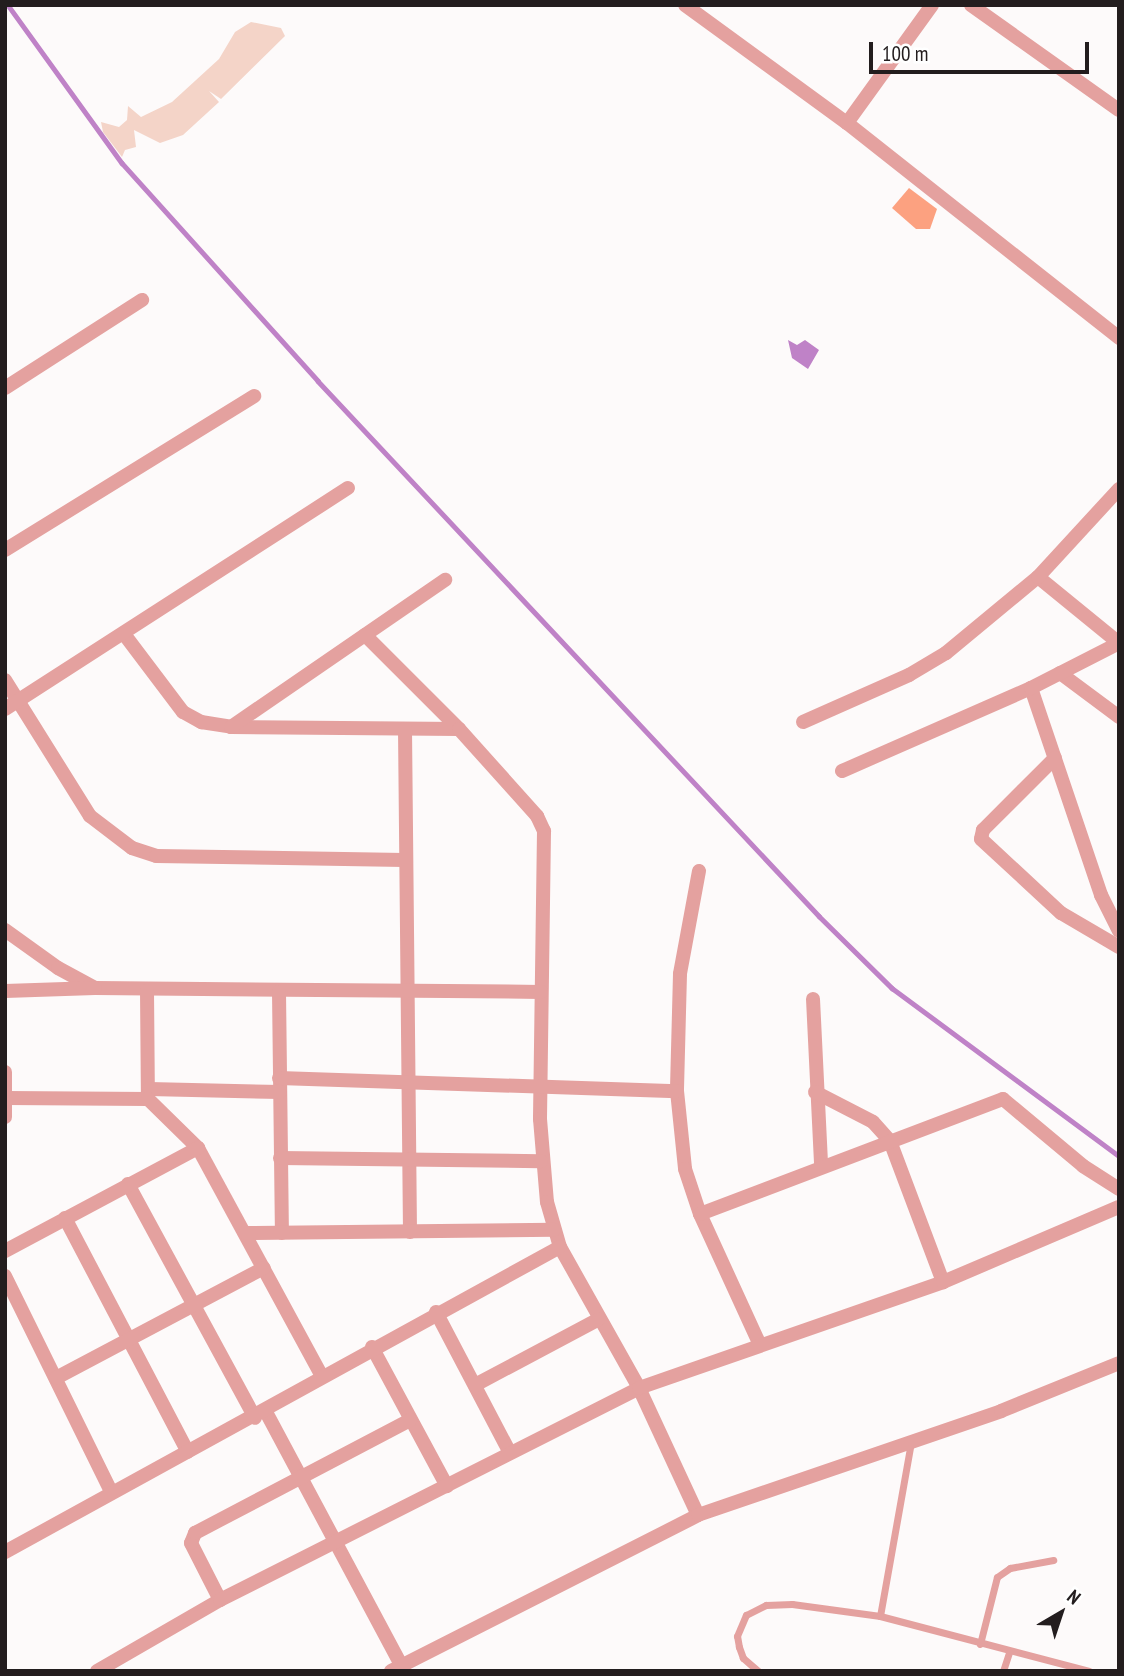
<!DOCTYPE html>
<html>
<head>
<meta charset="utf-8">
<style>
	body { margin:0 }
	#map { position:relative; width:1124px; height:1676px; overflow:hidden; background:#fdfafa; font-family:"PT Sans Narrow",sans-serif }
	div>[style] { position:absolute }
	.green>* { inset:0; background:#f4d4c8 }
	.forest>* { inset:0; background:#fca180 }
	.water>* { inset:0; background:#bf82c7 }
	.stream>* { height:4.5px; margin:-2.25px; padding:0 2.25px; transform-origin:2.25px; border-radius:2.25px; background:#bf82c7 }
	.service>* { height:7px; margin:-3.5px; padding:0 3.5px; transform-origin:3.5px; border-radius:3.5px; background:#e4a19f }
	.minor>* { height:14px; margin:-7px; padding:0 7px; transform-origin:7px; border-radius:7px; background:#e4a19f }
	span { translate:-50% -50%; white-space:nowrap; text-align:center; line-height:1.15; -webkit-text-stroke:7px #fff; paint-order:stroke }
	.frame { position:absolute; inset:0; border:7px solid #231d1e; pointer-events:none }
	.north { position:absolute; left:1026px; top:1578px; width:70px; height:70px; -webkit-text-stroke:5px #fff; paint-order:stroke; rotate:39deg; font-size:19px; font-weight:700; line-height:28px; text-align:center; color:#231d1e }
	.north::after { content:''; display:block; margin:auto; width:24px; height:32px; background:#231d1e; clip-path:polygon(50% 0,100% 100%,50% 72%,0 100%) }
	.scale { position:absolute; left:869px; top:42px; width:220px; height:32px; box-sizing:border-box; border:4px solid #231d1e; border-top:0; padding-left:9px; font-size:21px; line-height:24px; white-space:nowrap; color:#231d1e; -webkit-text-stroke:5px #fff; paint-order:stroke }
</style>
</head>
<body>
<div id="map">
	<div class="green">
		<i style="clip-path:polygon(251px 22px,281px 28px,285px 36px,221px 99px,209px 91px,219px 102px,183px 135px,160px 143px,134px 130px,136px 147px,125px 150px,122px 157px,119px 153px,103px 132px,101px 122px,119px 127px,127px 120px,128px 106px,141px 117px,172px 102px,219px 59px,235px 32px)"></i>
	</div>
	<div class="forest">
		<i style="clip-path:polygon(909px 188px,937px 209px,930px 229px,916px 229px,892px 208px)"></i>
	</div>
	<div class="water">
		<i style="clip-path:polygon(788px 340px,797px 345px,805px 340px,819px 350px,808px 369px,792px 358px)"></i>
	</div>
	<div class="stream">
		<i style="left:8px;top:5px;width:195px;rotate:54.2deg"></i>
		<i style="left:122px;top:163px;width:293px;rotate:48deg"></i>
		<i style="left:318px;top:381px;width:733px;rotate:46.88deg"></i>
		<i style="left:819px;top:916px;width:103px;rotate:44.6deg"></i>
		<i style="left:892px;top:988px;width:282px;rotate:36.5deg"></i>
	</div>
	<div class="service">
		<i style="left:880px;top:1616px;width:177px;rotate:-79.9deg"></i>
		<i style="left:980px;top:1644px;width:69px;rotate:-75.8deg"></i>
		<i style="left:997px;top:1577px;width:16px;rotate:-35deg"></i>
		<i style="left:1010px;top:1568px;width:44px;rotate:-10.5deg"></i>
		<i style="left:758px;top:1671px;width:20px;rotate:-139deg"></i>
		<i style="left:743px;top:1658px;width:12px;rotate:-110deg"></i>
		<i style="left:739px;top:1647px;width:11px;rotate:-100deg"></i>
		<i style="left:737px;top:1636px;width:23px;rotate:-67deg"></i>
		<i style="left:746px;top:1615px;width:22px;rotate:-27deg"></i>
		<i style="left:766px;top:1605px;width:26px;rotate:-2deg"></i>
		<i style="left:792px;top:1604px;width:89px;rotate:7.8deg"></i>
		<i style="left:880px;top:1616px;width:216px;rotate:14.7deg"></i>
		<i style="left:1003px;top:1671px;width:20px;rotate:-72deg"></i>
	</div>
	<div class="minor">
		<i style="left:685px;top:5px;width:200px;rotate:36.1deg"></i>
		<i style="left:847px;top:123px;width:347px;rotate:38.3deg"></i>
		<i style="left:971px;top:5px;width:181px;rotate:35.4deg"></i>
		<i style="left:847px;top:123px;width:145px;rotate:-54.2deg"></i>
		<i style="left:5px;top:388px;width:163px;rotate:-32.7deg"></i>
		<i style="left:5px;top:550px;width:293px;rotate:-31.7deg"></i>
		<i style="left:1038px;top:577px;width:104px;rotate:39.2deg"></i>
		<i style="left:124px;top:634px;width:98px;rotate:52.9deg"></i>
		<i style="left:183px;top:712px;width:21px;rotate:29deg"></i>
		<i style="left:201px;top:722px;width:30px;rotate:9deg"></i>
		<i style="left:231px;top:727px;width:228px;rotate:0.5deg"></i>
		<i style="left:365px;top:635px;width:133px;rotate:45deg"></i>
		<i style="left:459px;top:729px;width:117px;rotate:48.1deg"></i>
		<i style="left:537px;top:816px;width:17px;rotate:65deg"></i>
		<i style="left:544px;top:831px;width:288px;rotate:90.8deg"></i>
		<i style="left:540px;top:1119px;width:83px;rotate:85.2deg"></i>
		<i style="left:547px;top:1202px;width:47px;rotate:73.9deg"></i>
		<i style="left:560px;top:1247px;width:162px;rotate:60.7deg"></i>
		<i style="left:639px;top:1388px;width:140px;rotate:65.1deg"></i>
		<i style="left:1060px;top:673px;width:74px;rotate:36.7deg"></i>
		<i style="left:5px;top:680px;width:160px;rotate:58deg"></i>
		<i style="left:90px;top:816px;width:53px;rotate:37.3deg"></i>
		<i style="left:132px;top:848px;width:25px;rotate:18deg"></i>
		<i style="left:156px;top:856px;width:248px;rotate:0.9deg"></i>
		<i style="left:1031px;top:688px;width:219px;rotate:71.3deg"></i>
		<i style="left:1101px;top:895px;width:40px;rotate:63.4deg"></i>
		<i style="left:5px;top:709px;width:408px;rotate:-32.8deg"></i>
		<i style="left:803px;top:722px;width:116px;rotate:-23.9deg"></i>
		<i style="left:909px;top:675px;width:43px;rotate:-30.7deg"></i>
		<i style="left:946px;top:653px;width:119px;rotate:-39.6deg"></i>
		<i style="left:1038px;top:577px;width:120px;rotate:-47.4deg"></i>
		<i style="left:231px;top:727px;width:260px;rotate:-34.5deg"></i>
		<i style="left:405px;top:729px;width:503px;rotate:89.43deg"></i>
		<i style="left:1055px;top:758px;width:102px;rotate:135deg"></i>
		<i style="left:983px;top:830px;width:9px;rotate:103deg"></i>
		<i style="left:981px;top:839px;width:109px;rotate:42.8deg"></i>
		<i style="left:1061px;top:913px;width:67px;rotate:30.4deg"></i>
		<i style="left:842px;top:771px;width:206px;rotate:-23.7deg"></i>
		<i style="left:1031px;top:688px;width:99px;rotate:-27.1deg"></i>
		<i style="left:699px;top:871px;width:105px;rotate:100.5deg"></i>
		<i style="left:680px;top:974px;width:117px;rotate:91.5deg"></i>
		<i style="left:677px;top:1091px;width:78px;rotate:84.1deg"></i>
		<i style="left:685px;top:1169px;width:47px;rotate:71.6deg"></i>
		<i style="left:700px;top:1214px;width:144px;rotate:65.4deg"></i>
		<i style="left:5px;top:930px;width:65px;rotate:35.6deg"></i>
		<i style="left:58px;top:968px;width:42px;rotate:28.4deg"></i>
		<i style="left:95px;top:988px;width:446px;rotate:0.5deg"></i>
		<i style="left:5px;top:991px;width:90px;rotate:-1.9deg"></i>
		<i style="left:147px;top:991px;width:107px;rotate:89.5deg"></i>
		<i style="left:279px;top:992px;width:241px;rotate:89.3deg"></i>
		<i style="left:813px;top:999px;width:165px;rotate:87.2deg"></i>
		<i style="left:5px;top:1072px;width:45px;rotate:90deg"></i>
		<i style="left:279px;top:1078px;width:398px;rotate:1.9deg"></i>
		<i style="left:149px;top:1089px;width:131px;rotate:1.3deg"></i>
		<i style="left:815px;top:1092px;width:65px;rotate:27.3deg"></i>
		<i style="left:873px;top:1122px;width:25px;rotate:48deg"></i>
		<i style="left:890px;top:1141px;width:151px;rotate:69.4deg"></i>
		<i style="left:7px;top:1098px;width:141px;rotate:0.4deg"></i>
		<i style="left:148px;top:1099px;width:70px;rotate:44.4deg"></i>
		<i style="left:198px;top:1148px;width:260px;rotate:61.5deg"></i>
		<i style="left:280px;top:1158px;width:261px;rotate:0.7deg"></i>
		<i style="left:128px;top:1184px;width:266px;rotate:61.5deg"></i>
		<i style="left:700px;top:1214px;width:324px;rotate:-20.8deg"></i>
		<i style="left:1003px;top:1099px;width:104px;rotate:39.9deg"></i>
		<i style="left:1083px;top:1166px;width:43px;rotate:32.6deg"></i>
		<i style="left:65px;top:1218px;width:264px;rotate:62.3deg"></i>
		<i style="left:245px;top:1233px;width:309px;rotate:-0.6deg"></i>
		<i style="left:5px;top:1251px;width:219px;rotate:-28.1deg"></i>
		<i style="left:5px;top:1276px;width:240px;rotate:63.8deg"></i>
		<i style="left:436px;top:1312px;width:159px;rotate:62.3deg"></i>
		<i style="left:372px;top:1347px;width:158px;rotate:61.7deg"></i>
		<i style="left:56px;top:1378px;width:235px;rotate:-27.9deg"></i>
		<i style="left:475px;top:1385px;width:140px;rotate:-28deg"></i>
		<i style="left:266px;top:1412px;width:287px;rotate:61.9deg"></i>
		<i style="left:5px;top:1552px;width:633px;rotate:-28.79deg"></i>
		<i style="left:220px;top:1600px;width:64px;rotate:-117deg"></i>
		<i style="left:191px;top:1543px;width:11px;rotate:-68deg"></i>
		<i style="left:195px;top:1533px;width:243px;rotate:-27.7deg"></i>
		<i style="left:97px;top:1671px;width:142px;rotate:-30deg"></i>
		<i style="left:220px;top:1600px;width:470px;rotate:-26.8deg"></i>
		<i style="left:639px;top:1388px;width:322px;rotate:-19.2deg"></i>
		<i style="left:943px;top:1282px;width:191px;rotate:-23.1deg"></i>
		<i style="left:391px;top:1671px;width:344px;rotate:-26.9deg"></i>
		<i style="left:698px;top:1515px;width:320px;rotate:-18.9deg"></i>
		<i style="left:1001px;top:1411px;width:127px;rotate:-22.1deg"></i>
	</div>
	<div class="frame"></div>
	<div class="north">N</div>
	<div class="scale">100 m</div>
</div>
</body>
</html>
